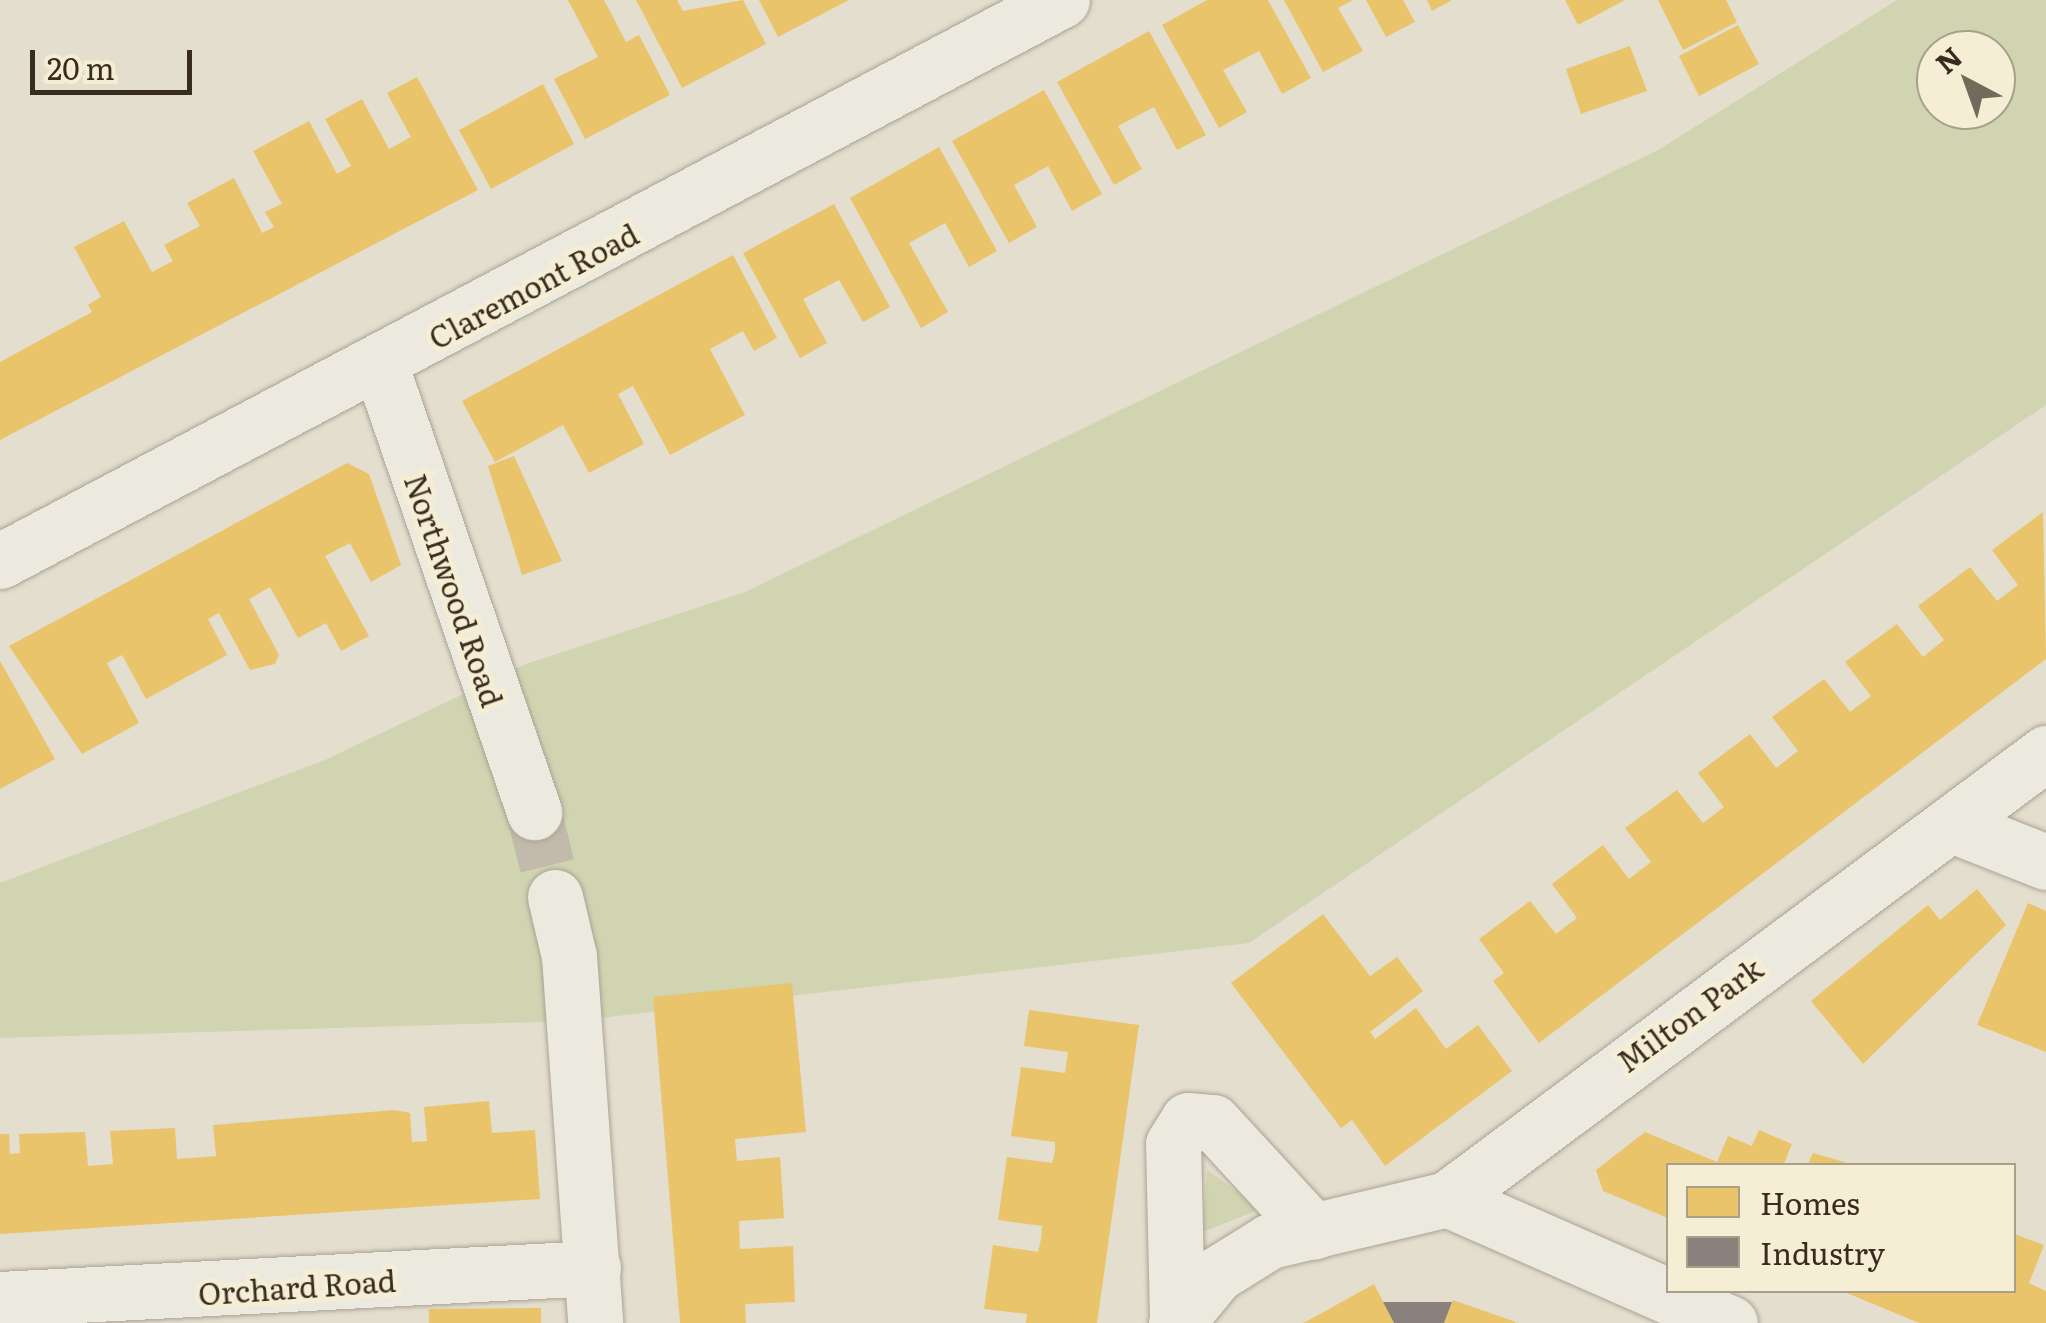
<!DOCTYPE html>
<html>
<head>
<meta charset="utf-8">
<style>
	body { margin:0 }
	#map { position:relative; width:2046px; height:1323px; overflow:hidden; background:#e4dece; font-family:Literata,serif }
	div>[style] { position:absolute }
	.green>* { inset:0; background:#d1d4b1 }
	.homes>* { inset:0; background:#e9c46a }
	.industry>* { inset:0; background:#8a817c }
	.street-tunnel>* { height:55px; margin-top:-27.5px; transform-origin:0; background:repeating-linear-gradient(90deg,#c2baab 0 55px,transparent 0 83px) }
	.roads { filter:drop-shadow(0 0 2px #a9a396) drop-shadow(0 0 2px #a9a396) }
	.street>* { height:55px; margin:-27.5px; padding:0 27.5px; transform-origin:27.5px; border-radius:27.5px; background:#ece9df }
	span { translate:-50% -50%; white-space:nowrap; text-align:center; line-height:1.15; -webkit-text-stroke:10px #f5edd4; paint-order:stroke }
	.street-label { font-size:30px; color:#382c1f }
	.legend { position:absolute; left:1666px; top:1163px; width:350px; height:130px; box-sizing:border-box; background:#f5edd4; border:2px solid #a9a08c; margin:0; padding:12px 18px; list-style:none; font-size:30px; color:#382c1f }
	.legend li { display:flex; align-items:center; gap:20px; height:50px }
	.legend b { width:50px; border:2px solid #a9a08c }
	.north { position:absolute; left:1916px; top:30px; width:100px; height:100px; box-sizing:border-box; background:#f5edd4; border:2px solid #a9a08c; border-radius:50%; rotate:319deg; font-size:28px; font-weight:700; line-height:40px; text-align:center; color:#382c1f }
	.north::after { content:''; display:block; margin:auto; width:35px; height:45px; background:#746a5c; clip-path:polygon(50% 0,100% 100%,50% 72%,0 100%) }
	.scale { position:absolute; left:30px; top:50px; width:162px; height:45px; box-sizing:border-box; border:5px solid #382c1f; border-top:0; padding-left:12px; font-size:30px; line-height:35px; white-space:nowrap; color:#382c1f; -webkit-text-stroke:8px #f5edd4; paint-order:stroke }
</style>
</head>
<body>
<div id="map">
	<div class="green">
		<i style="clip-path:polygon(evenodd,1897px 0,2046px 0,2046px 405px,1249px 943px,573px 1021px,0 1038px,0 883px,325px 760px,526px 664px,745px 592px,1658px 150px,1897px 0,1936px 50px,1996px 50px,1996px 110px,1936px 110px,1936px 50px)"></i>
		<i style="clip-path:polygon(1207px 1170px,1261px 1209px,1203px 1232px)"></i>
	</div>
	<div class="homes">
		<i style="clip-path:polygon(568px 0,604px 0,626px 42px,639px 35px,670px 95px,585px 139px,554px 79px,598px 57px)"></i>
		<i style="clip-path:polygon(636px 0,677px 0,683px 11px,743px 0,766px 44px,682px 88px)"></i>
		<i style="clip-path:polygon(759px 0,849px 0,778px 37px)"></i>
		<i style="clip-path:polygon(1207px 0,1268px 0,1311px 78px,1282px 94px,1259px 51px,1223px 70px,1247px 112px,1219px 128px,1162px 25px)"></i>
		<i style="clip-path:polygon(1284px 0,1353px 0,1338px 8px,1363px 51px,1323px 72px)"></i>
		<i style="clip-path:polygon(1366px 0,1403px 0,1415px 22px,1386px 37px)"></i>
		<i style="clip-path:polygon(1427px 0,1452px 0,1432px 11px)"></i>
		<i style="clip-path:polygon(1565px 0,1625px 0,1578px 25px)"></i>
		<i style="clip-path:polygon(1658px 0,1726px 0,1737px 22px,1683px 50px)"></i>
		<i style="clip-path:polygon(1738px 25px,1759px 64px,1699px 96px,1679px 56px)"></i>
		<i style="clip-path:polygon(1149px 31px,1206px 135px,1177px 150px,1154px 107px,1118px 126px,1142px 169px,1114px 185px,1057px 82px)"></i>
		<i style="clip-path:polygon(1630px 46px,1647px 91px,1581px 114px,1566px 69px)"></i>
		<i style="clip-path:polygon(417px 77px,478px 190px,0 440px,0 362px,92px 312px,88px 305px,101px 297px,74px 247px,124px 221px,152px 272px,173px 261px,164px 245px,200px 226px,187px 203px,234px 178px,262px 233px,274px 227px,265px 212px,282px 204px,253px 151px,309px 121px,337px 174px,351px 166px,325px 119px,362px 99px,389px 149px,411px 137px,387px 93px)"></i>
		<i style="clip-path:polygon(543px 84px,574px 144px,491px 189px,459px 130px)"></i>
		<i style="clip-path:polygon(1044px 90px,1102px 194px,1072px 211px,1048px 166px,1014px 185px,1037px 227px,1009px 243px,952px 141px)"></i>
		<i style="clip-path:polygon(939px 147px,997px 251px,969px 267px,945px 223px,909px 243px,948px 312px,921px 328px,850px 198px)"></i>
		<i style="clip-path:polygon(834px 204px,890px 307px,863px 322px,839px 280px,803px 299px,827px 343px,800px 358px,743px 253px)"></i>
		<i style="clip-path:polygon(733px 255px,777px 338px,754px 351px,743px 331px,710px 349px,745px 415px,670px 455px,633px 386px,618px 394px,644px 444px,589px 473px,563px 425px,495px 462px,462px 401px)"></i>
		<i style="clip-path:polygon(514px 456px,562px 561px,522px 575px,488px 466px)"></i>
		<i style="clip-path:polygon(347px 463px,369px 474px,401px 565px,371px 582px,350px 543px,325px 556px,369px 636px,341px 651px,326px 623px,298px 638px,270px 587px,249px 599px,279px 655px,275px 664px,250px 670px,219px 613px,208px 619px,227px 655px,146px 699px,122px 655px,107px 663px,139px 723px,82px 754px,9px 646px)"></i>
		<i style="clip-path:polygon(2043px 512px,2046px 659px,1539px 1043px,1493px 981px,1504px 973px,1479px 939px,1530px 901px,1556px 934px,1577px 918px,1552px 884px,1603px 845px,1629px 879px,1651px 862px,1625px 828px,1677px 790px,1703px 823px,1724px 807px,1698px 773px,1750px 734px,1776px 768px,1798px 751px,1772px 717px,1824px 679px,1850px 712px,1871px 696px,1845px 662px,1897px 624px,1923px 657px,1944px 640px,1918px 606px,1970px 567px,1997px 601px,2018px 585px,1992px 550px)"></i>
		<i style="clip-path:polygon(0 661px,55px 759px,0 789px)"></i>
		<i style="clip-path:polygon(1977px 889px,2006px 925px,1863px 1064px,1811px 1001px,1928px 905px,1940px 920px)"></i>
		<i style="clip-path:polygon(2028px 903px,2046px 911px,2046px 1052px,1977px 1025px)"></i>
		<i style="clip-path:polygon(1323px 914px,1370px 976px,1397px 957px,1423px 991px,1370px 1032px,1375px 1039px,1416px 1008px,1446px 1049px,1478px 1025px,1512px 1071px,1385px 1166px,1352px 1120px,1341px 1128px,1231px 983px)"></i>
		<i style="clip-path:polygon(792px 983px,806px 1132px,735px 1139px,737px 1161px,780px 1157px,784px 1218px,739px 1221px,740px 1249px,793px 1246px,795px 1302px,745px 1304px,746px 1323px,680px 1323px,653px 997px)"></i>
		<i style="clip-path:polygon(1029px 1010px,1139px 1025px,1097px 1323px,1026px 1323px,1027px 1314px,984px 1309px,993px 1245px,1038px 1252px,1041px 1239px,1042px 1226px,998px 1220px,1007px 1157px,1052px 1163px,1055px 1151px,1055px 1142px,1011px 1136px,1021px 1067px,1065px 1073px,1068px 1052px,1024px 1046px)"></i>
		<i style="clip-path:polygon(489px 1101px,492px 1133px,535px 1130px,540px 1199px,0 1234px,0 1134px,9px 1134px,10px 1154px,20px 1153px,19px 1134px,85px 1132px,88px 1166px,113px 1164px,110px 1131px,175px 1128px,177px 1159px,216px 1156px,213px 1125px,395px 1110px,410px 1113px,412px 1142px,427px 1141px,424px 1107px)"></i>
		<i style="clip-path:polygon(1759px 1130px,1792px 1144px,1783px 1166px,1669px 1166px,1668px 1218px,1603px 1191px,1596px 1170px,1645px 1132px,1717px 1162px,1728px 1136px,1752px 1146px)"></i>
		<i style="clip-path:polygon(1813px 1153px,1851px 1164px,1851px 1166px,1807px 1166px)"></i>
		<i style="clip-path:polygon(2014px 1234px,2044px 1245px,2029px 1283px,2046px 1291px,2046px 1323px,1919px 1323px,1842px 1291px,2014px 1290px)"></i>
		<i style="clip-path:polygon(1374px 1284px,1394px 1323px,1303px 1323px,1311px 1319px)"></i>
		<i style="clip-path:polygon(1453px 1300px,1516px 1322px,1515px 1323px,1444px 1323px)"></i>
		<i style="clip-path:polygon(541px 1308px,541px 1323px,429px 1323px,429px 1309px)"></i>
	</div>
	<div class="industry">
		<i style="clip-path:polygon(1383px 1302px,1452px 1302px,1444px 1323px,1394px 1323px)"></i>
	</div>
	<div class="street-tunnel">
		<i style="left:534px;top:812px;width:88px;rotate:76.1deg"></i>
	</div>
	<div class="roads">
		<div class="street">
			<i style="left:381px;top:367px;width:471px;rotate:71deg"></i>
			<i style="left:0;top:561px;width:1201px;rotate:-27.85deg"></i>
			<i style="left:1952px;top:825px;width:101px;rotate:21.5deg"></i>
			<i style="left:555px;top:897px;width:61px;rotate:76.7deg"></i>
			<i style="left:569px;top:956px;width:368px;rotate:85.9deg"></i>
			<i style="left:1447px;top:1199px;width:309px;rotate:23.7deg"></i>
			<i style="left:0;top:1299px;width:594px;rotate:-2.99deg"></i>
			<i style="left:1177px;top:1317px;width:173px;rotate:-91.3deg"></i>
			<i style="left:1173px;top:1144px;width:28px;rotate:-58deg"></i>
			<i style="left:1188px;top:1120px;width:25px;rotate:5deg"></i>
			<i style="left:1213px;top:1122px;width:149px;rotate:47.4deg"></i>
			<i style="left:1176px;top:1323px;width:64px;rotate:-50.1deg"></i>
			<i style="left:1217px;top:1274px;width:62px;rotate:-31.9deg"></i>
			<i style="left:1270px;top:1241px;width:182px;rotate:-13.3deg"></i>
			<i style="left:1447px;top:1199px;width:747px;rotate:-36.67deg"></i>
		</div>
	</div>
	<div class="street-label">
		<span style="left:533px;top:285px;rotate:-28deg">Claremont Road</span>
		<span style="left:455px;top:590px;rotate:71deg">Northwood Road</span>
		<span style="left:1689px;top:1014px;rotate:-36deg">Milton Park</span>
		<span style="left:297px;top:1286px;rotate:-4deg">Orchard Road</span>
	</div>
	<ul class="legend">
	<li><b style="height:28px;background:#e9c46a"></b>Homes</li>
	<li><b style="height:28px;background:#8a817c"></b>Industry</li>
	</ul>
	<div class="north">N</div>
	<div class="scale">20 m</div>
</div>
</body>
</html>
